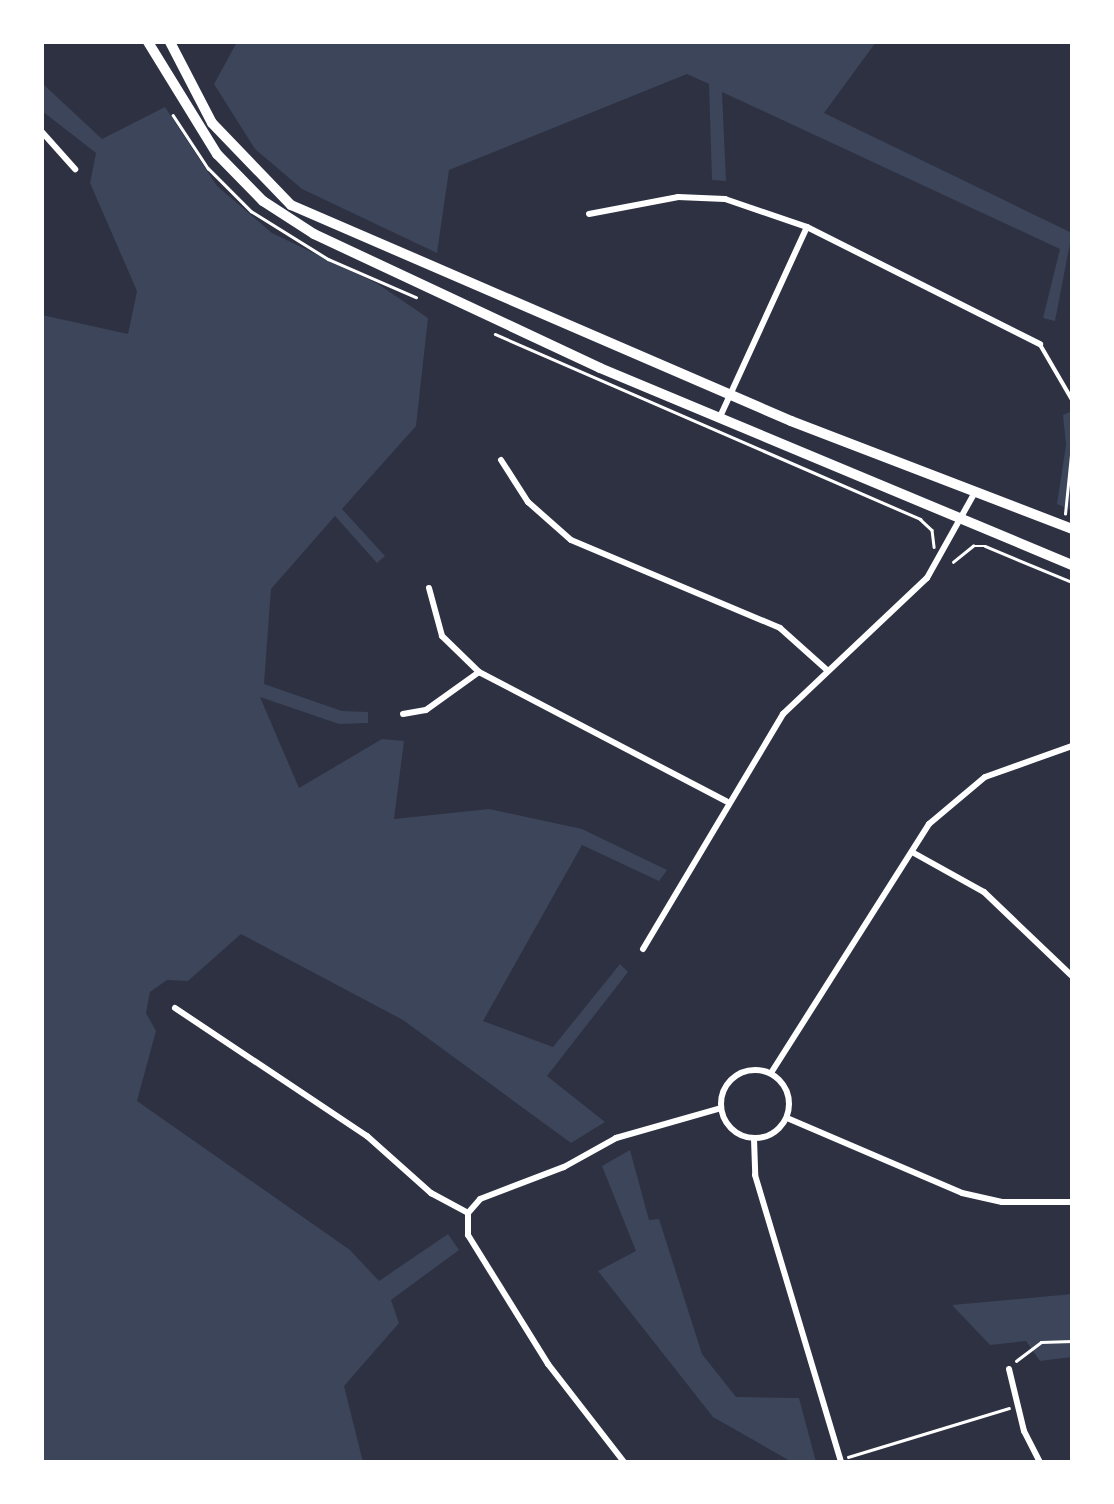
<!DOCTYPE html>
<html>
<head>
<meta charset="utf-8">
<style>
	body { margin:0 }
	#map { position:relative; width:1114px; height:1504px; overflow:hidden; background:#2d3142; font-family:"Playfair Display",serif }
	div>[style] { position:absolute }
	.green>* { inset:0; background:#3c4559 }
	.path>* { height:2.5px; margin:-1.25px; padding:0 1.25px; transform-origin:1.25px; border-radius:1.25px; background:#fff }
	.service>* { height:3.5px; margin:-1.75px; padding:0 1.75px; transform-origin:1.75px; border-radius:1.75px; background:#fff }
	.minor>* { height:6px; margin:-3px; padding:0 3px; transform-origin:3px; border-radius:3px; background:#fff }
	.minor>.ring { margin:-3px; padding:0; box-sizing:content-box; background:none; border:6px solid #fff; border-radius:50% }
	.primary>* { height:10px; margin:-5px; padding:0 5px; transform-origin:5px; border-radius:5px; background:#fff }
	span { translate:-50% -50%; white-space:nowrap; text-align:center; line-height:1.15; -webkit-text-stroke:7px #fff; paint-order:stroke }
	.frame { position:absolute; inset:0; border:44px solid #fff; pointer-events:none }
</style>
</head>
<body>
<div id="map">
	<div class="green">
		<i style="clip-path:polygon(237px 42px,876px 42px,824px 113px,1072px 233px,1055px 321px,1043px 318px,1060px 249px,722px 92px,726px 181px,712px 180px,709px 84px,687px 74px,449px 170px,437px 253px,302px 189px,255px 149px,214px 84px)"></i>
		<i style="clip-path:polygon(42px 83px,102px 139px,165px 107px,217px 186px,272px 233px,378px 284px,428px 318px,416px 426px,342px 509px,385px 556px,377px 563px,335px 516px,271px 589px,264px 684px,342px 711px,368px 712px,368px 723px,339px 724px,260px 697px,299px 788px,382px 739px,404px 741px,394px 819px,489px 809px,582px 829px,667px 870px,659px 881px,582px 845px,483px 1021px,553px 1047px,620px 964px,628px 972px,547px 1076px,605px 1122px,571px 1143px,403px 1020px,241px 934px,188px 981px,167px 980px,150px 992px,146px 1013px,156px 1031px,137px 1101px,350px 1250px,379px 1281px,448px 1234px,459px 1250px,391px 1300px,399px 1323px,344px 1386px,363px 1462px,42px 1462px,42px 315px,128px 334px,137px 291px,90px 183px,96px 153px,42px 111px)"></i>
		<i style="clip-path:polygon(1072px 411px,1072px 502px,1071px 510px,1057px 504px,1066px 445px,1063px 415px)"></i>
		<i style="clip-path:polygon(630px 1150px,649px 1220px,659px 1219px,702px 1354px,736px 1397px,799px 1398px,816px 1462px,792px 1462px,713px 1417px,598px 1271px,636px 1251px,602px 1166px)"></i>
		<i style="clip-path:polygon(1072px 1294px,1072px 1357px,1040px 1361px,1026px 1341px,990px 1345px,952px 1305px)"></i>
	</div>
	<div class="path">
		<i style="left:173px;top:115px;width:64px;rotate:56.6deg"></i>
		<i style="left:208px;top:168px;width:61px;rotate:45deg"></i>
		<i style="left:251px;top:211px;width:91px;rotate:31.9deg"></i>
		<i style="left:328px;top:259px;width:96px;rotate:23.4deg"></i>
		<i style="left:495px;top:334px;width:464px;rotate:23.5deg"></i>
		<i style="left:920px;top:519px;width:16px;rotate:43deg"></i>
		<i style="left:932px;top:530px;width:17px;rotate:83deg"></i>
		<i style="left:1065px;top:514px;width:69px;rotate:-84.2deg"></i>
		<i style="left:953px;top:562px;width:26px;rotate:-39deg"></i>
		<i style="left:973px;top:546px;width:12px"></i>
		<i style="left:985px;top:546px;width:94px;rotate:22.5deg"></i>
		<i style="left:1016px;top:1361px;width:31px;rotate:-37deg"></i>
		<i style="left:1041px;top:1342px;width:31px;rotate:-2deg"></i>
		<i style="left:848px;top:1457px;width:168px;rotate:-16.9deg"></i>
	</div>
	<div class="service">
		<i style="left:1040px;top:344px;width:64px;rotate:59.8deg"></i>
	</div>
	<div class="minor">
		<i style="left:42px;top:132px;width:50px;rotate:48.3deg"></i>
		<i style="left:589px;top:214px;width:91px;rotate:-10.8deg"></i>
		<i style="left:678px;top:197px;width:47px;rotate:2.4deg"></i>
		<i style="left:725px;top:199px;width:87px;rotate:18.9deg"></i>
		<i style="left:807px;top:227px;width:261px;rotate:26.7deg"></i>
		<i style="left:719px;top:419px;width:211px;rotate:-65.4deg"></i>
		<i style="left:501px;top:460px;width:50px;rotate:57.3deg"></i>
		<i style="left:528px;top:502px;width:57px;rotate:41.5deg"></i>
		<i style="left:571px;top:540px;width:227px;rotate:22.8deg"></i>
		<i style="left:780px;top:628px;width:63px;rotate:41.8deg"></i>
		<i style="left:429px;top:588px;width:50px;rotate:74.8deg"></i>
		<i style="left:442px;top:636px;width:52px;rotate:44.2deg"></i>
		<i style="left:479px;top:672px;width:279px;rotate:27.6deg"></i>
		<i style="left:403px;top:714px;width:23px;rotate:-10deg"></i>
		<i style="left:426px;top:710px;width:65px;rotate:-35.6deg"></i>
		<i style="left:912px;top:852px;width:82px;rotate:29.1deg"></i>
		<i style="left:984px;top:892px;width:122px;rotate:43.7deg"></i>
		<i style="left:643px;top:949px;width:274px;rotate:-59.2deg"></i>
		<i style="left:783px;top:714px;width:198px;rotate:-43.4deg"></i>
		<i style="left:927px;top:578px;width:96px;rotate:-60.8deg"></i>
		<i style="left:175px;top:1008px;width:231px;rotate:33.7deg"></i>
		<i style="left:367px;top:1136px;width:86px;rotate:41.7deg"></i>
		<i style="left:431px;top:1193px;width:42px;rotate:28.4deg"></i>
		<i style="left:468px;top:1213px;width:22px;rotate:90deg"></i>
		<i style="left:468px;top:1235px;width:152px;rotate:58.2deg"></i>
		<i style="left:548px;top:1364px;width:124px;rotate:52.2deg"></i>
		<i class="ring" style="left:721px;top:1070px;width:62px;height:62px"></i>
		<i style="left:771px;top:1073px;width:295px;rotate:-57.6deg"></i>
		<i style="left:929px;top:824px;width:73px;rotate:-40deg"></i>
		<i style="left:985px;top:777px;width:92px;rotate:-19.6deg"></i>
		<i style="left:787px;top:1118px;width:190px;rotate:23.2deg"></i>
		<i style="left:962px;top:1193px;width:41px;rotate:12.7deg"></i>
		<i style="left:1002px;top:1202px;width:70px"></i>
		<i style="left:754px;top:1139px;width:36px;rotate:88deg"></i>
		<i style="left:755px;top:1175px;width:300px;rotate:73.3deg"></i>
		<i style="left:468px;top:1213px;width:18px;rotate:-49deg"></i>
		<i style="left:480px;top:1199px;width:90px;rotate:-20.9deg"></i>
		<i style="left:564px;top:1167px;width:60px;rotate:-29.1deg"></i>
		<i style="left:616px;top:1138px;width:109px;rotate:-15.9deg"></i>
		<i style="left:1009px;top:1369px;width:64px;rotate:76.4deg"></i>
		<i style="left:1024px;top:1431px;width:35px;rotate:63deg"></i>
	</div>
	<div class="primary">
		<i style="left:148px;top:42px;width:132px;rotate:58.4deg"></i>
		<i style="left:217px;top:154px;width:66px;rotate:45.6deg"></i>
		<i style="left:263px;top:201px;width:61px;rotate:32.9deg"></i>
		<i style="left:314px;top:234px;width:316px;rotate:25.1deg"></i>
		<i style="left:600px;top:368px;width:511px;rotate:22.65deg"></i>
		<i style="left:170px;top:42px;width:91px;rotate:62.6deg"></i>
		<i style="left:212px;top:123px;width:114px;rotate:46.1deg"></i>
		<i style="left:291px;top:205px;width:545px;rotate:23.36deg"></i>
		<i style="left:791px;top:421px;width:301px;rotate:21deg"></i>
	</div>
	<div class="frame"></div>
</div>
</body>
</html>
